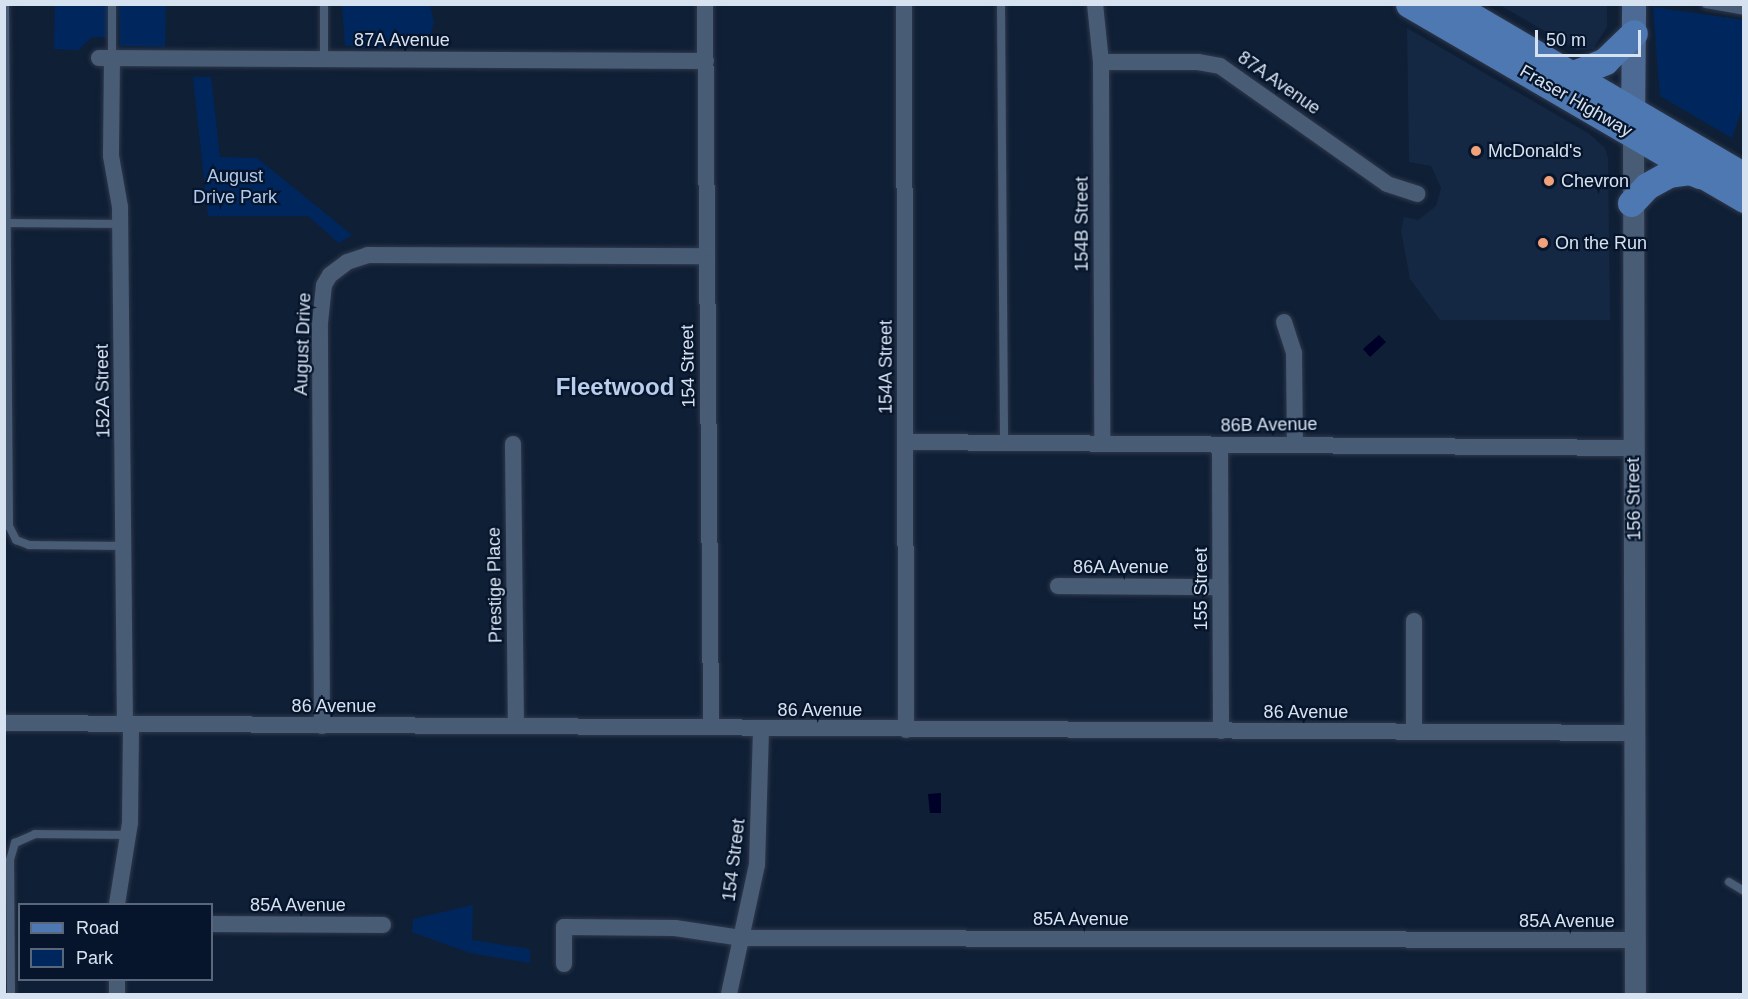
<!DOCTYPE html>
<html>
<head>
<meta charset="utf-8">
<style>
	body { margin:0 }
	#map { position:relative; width:1748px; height:999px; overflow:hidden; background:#0f1f35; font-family:Helvetica,sans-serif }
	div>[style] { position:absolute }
	.built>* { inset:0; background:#142844 }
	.green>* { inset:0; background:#00275d }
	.water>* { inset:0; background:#000129 }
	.roads { filter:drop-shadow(0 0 2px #2f384b) drop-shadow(0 0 2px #2f384b) }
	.service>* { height:8px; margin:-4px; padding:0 4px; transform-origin:4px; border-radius:4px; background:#495c76 }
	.minor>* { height:16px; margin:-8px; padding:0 8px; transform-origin:8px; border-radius:8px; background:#495c76 }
	.tertiary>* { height:21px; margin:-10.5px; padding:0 10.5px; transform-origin:10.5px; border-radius:10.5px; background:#495c76 }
	.secondary>* { height:24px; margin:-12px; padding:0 12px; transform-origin:12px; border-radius:12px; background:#4c6a94 }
	.primary>* { height:27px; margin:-13.5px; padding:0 13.5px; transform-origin:13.5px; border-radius:13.5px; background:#4e78b1 }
	.dots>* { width:16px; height:16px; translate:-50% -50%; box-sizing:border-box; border:3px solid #06152b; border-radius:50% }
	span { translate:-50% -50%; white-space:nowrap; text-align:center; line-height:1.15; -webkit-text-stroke:4.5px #06152b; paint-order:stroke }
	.street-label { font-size:18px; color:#d7e2f1 }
	.poi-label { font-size:18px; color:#d7e2f1 }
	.left { translate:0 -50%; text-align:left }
	.park-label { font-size:18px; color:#b1caee }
	.district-label { font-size:24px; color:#b9ceed; font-weight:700 }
	.frame { position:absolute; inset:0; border:6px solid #d7e2f1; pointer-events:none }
	.legend { position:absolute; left:18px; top:903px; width:195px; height:78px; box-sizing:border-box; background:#06152b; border:2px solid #5a677a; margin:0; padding:8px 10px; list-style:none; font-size:18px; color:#d7e2f1 }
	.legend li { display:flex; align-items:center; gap:12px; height:30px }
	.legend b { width:30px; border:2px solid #5a677a }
	.scale { position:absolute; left:1535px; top:30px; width:106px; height:27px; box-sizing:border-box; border:3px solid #d7e2f1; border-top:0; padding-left:8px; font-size:18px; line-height:21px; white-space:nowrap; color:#d7e2f1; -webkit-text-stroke:4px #06152b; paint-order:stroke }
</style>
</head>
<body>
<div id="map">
	<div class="built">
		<i style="clip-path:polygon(1500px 5px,1607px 5px,1607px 27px,1593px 49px,1577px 50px)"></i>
		<i style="clip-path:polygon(1407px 28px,1588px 133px,1605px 148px,1608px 158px,1610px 320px,1440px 320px,1410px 279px,1401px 231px,1404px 217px,1418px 220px,1436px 206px,1441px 188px,1431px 166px,1409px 162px)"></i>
	</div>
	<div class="green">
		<i style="clip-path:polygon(55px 5px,108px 5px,107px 37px,92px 37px,78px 50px,54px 49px)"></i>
		<i style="clip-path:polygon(119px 5px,166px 5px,165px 47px,120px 46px)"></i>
		<i style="clip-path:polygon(342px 5px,430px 5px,434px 22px,427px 46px,368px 49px,345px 45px)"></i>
		<i style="clip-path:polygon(1653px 7px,1743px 20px,1743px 105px,1732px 138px,1660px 96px)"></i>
		<i style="clip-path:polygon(193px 77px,211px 77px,220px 157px,257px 158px,352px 235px,339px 243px,308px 216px,208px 216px)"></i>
		<i style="clip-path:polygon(473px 905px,472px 940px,530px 949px,530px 963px,470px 953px,412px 932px,413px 919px)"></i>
	</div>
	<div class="water">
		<i style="clip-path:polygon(1379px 335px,1386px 342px,1370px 357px,1363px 349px)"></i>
		<i style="clip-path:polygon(941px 793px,941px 813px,930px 813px,928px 794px)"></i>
	</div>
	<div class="roads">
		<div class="service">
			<i style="left:5px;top:4px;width:522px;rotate:89.56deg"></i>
			<i style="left:9px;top:526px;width:16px;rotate:63deg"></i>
			<i style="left:16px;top:540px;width:14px;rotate:21deg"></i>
			<i style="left:29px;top:545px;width:95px;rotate:0.6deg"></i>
			<i style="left:324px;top:4px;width:55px;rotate:90deg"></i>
			<i style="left:1001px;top:4px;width:440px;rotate:89.6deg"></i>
			<i style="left:1706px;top:4px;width:39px;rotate:10deg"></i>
			<i style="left:112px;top:58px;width:54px;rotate:-90deg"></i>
			<i style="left:6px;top:223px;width:115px;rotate:0.5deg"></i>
			<i style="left:1729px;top:882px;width:17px;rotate:31deg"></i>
			<i style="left:11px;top:994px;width:134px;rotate:-90.4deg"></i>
			<i style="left:10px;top:860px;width:18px;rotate:-74deg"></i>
			<i style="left:15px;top:843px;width:22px;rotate:-24deg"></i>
			<i style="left:35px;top:834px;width:94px;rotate:0.6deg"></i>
		</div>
		<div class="minor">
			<i style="left:705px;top:4px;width:723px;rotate:89.52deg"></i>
			<i style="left:904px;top:4px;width:726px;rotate:89.84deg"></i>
			<i style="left:1095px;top:4px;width:58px;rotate:84.1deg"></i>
			<i style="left:1101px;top:62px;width:381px;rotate:89.8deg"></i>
			<i style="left:99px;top:58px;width:607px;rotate:0.28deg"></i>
			<i style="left:112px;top:58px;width:98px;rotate:90.6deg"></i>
			<i style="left:111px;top:156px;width:52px;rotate:80deg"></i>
			<i style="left:120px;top:207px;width:517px;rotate:89.45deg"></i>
			<i style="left:1101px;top:62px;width:97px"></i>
			<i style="left:1198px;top:62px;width:22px;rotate:10deg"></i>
			<i style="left:1220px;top:66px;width:204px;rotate:35.2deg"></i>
			<i style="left:1387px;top:184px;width:32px;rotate:18deg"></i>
			<i style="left:1284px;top:322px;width:33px;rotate:72deg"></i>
			<i style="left:1294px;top:353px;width:90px;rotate:89.4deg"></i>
			<i style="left:906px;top:442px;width:728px;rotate:0.47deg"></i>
			<i style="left:513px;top:444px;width:282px;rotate:89.4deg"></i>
			<i style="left:1220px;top:446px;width:285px;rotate:89.8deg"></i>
			<i style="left:1058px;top:586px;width:162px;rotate:0.4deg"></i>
			<i style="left:1414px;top:621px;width:111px;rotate:90deg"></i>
			<i style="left:4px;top:723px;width:1631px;rotate:0.35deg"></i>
			<i style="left:322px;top:726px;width:403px;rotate:-90.3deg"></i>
			<i style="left:320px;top:323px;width:38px;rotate:-84deg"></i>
			<i style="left:324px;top:285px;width:12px;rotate:-59deg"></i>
			<i style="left:330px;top:275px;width:21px;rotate:-37deg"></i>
			<i style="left:347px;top:262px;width:22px;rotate:-18deg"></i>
			<i style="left:368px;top:255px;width:339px;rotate:0.2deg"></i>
			<i style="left:117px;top:904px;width:82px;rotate:-80.9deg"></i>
			<i style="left:130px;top:823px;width:99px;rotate:-89.4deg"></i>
			<i style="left:212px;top:924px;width:171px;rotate:0.3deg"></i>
			<i style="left:564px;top:964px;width:37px;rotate:-90deg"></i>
			<i style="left:564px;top:927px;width:111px;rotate:0.5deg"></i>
			<i style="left:675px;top:928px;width:68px;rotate:8.5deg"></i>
			<i style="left:742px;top:938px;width:893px;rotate:0.13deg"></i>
			<i style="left:117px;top:980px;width:14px;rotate:90deg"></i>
			<i style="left:729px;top:994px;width:132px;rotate:-77.8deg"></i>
			<i style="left:757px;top:865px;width:136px;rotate:-88.3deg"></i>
		</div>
		<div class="tertiary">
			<i style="left:1633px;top:134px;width:860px;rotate:89.87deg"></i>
		</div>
		<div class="secondary">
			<i style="left:1633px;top:129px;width:125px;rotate:-89.5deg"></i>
		</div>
		<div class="primary">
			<i style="left:1409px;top:4px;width:388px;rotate:30.2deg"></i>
			<i style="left:1451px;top:4px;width:340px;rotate:30.4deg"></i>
			<i style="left:1571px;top:75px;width:37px;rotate:-22deg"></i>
			<i style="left:1605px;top:61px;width:40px;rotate:-44deg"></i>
			<i style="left:1631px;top:203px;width:23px;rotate:-47deg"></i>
			<i style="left:1647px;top:186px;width:25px;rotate:-29deg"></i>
			<i style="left:1669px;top:174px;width:21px;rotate:-8deg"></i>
			<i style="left:1690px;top:171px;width:11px;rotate:22deg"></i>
		</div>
	</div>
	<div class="dots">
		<i style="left:1476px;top:151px;background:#f1a27b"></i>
		<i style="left:1549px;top:181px;background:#f1a27b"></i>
		<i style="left:1543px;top:243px;background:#f1a27b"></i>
	</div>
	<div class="street-label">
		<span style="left:402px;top:40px">87A Avenue</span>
		<span style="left:1279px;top:83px;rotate:35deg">87A Avenue</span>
		<span style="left:1576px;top:101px;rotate:30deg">Fraser Highway</span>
		<span style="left:1082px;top:224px;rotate:-90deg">154B Street</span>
		<span style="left:303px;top:344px;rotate:-88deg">August Drive</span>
		<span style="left:688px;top:366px;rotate:-91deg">154 Street</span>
		<span style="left:886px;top:367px;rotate:-90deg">154A Street</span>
		<span style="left:103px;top:391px;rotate:-91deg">152A Street</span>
		<span style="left:1269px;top:425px;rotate:-1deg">86B Avenue</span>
		<span style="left:1634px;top:499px;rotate:-91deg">156 Street</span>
		<span style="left:1121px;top:567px">86A Avenue</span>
		<span style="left:495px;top:585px;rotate:-91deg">Prestige Place</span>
		<span style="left:1201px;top:589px;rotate:-90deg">155 Street</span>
		<span style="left:334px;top:706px">86 Avenue</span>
		<span style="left:820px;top:710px">86 Avenue</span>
		<span style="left:1306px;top:712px">86 Avenue</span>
		<span style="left:734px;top:860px;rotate:-83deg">154 Street</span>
		<span style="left:298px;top:905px">85A Avenue</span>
		<span style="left:1081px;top:919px">85A Avenue</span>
		<span style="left:1567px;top:921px">85A Avenue</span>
	</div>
	<div class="poi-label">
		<span class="left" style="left:1488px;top:151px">McDonald's</span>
		<span class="left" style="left:1561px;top:181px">Chevron</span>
		<span class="left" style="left:1555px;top:243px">On the Run</span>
	</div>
	<div class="park-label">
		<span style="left:235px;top:187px">August<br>Drive Park</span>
	</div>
	<div class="district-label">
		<span style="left:615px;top:387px">Fleetwood</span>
	</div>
	<div class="frame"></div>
	<ul class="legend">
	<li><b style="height:8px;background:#4e78b1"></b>Road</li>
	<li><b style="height:16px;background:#00275d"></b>Park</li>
	</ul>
	<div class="scale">50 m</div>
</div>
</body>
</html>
